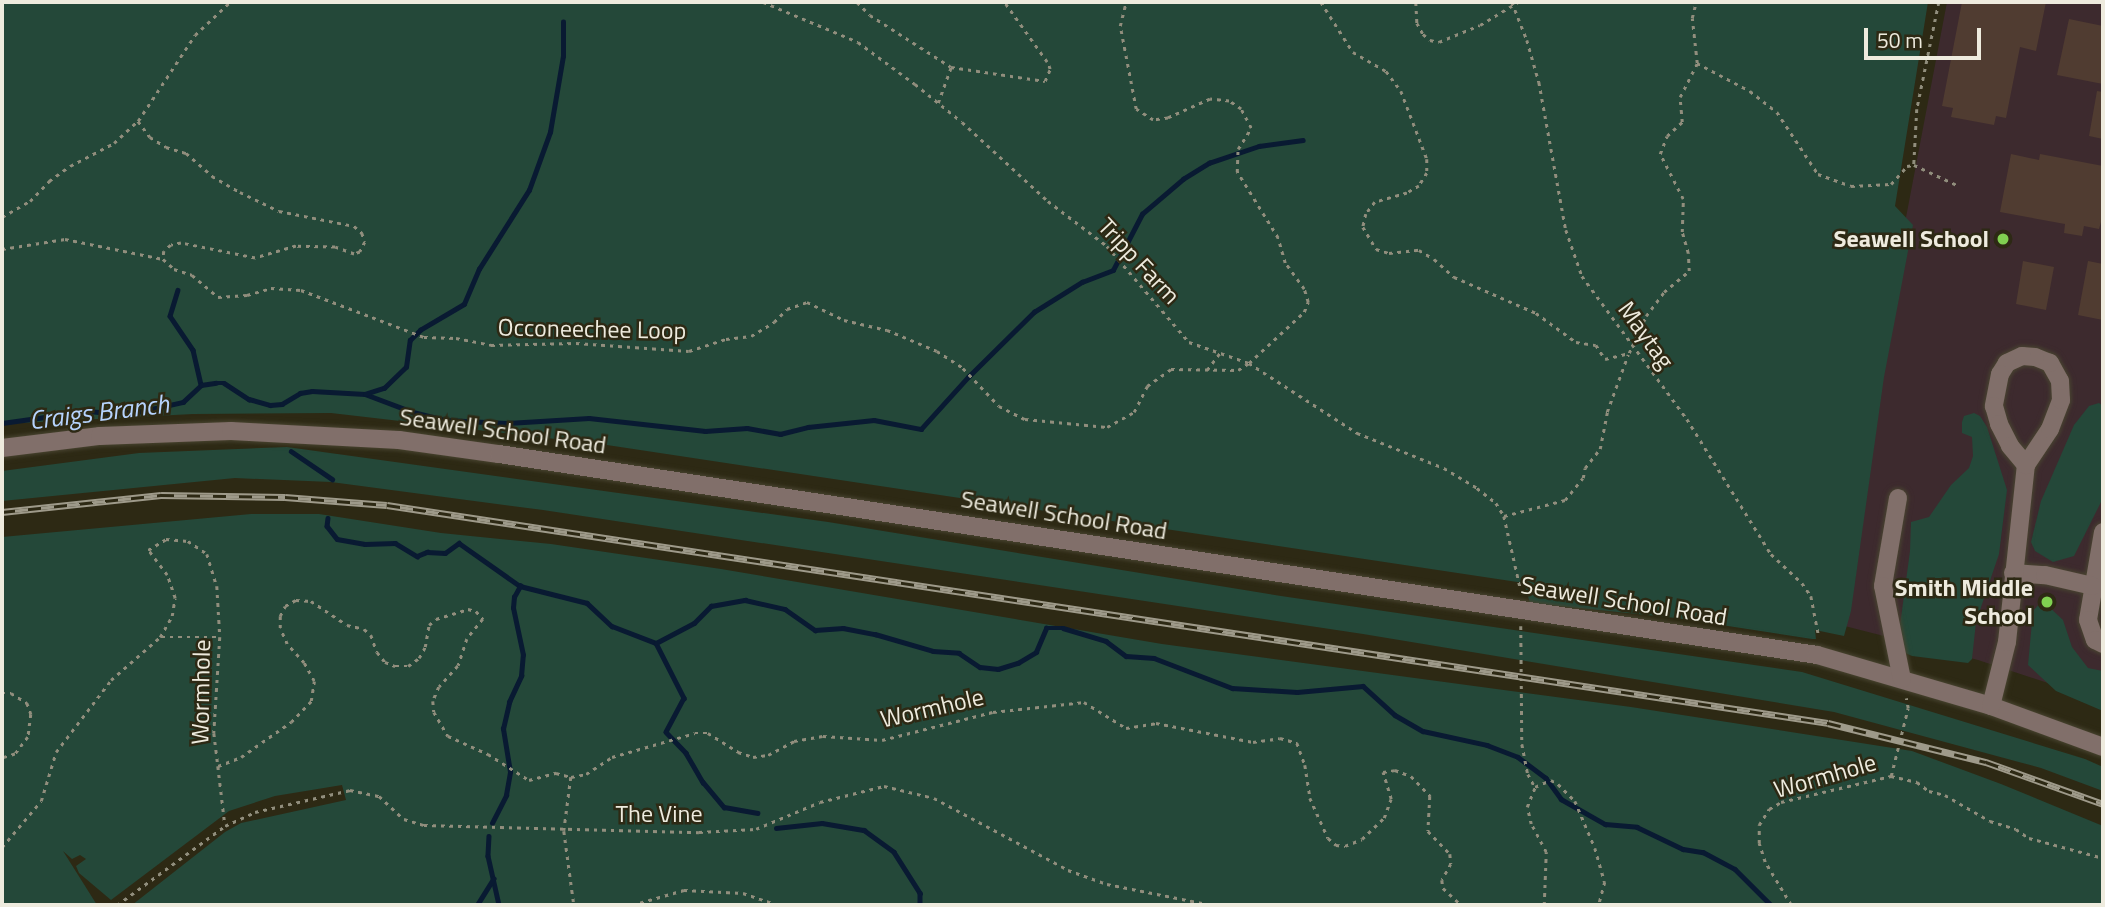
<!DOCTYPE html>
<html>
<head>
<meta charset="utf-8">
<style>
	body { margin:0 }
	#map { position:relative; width:2105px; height:907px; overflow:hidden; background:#2d2914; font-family:"Titillium Web",sans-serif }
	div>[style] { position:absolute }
	.education>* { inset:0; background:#3d2a2e }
	.green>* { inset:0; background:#244839 }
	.stream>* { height:4.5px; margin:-2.25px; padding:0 2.25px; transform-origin:2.25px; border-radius:2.25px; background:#091a32 }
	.building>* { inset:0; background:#503c31 }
	.path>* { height:2.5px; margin-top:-1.25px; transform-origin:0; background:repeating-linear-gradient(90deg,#918e7d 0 3.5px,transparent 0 8.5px) }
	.roads { filter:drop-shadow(0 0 2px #484430) drop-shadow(0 0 2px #484430) }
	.minor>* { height:18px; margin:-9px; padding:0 9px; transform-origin:9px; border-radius:9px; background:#816f6a }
	.rail>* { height:7px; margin-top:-3.5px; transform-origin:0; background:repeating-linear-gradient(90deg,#2d2914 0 13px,#9e9a8a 0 26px); box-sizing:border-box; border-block:2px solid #9e9a8a }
	.dots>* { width:19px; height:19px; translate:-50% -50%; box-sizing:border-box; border:4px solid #2d2914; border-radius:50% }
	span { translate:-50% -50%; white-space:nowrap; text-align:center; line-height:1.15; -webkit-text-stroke:5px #2d2914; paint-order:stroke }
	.poi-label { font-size:24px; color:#eeebde; font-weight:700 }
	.right { translate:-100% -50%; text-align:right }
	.street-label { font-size:24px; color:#eeebde }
	.water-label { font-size:26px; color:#b6d3fd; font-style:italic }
	.frame { position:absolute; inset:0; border:4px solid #eeebde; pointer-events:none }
	.scale { position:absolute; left:1864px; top:28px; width:117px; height:32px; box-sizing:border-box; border:4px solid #eeebde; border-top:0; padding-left:9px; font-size:21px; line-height:24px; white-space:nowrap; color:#eeebde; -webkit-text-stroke:5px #2d2914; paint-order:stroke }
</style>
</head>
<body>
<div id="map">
	<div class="education">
		<i style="clip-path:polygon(1947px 2px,2103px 2px,2103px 705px,2078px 693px,1978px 660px,1829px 622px)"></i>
	</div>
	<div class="green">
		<i style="clip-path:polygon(2px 2px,1928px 2px,1895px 206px,1913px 225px,1884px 377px,1851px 611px,1844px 636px,1815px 630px,1816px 639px,1812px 639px,1676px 618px,1530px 603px,1524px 583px,607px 445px,331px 413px,193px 414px,2px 424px)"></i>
		<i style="clip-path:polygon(2099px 403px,2103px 406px,2103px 498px,2074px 556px,2053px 562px,2035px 551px,2031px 542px,2041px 501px,2074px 425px,2089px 406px)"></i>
		<i style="clip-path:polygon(1974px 413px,1980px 416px,1987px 427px,2007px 490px,1999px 554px,1976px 622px,1972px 659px,1968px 663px,1912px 656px,1901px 651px,1898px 640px,1910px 551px,1911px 522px,1929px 517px,1951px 485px,1969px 468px,1973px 456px,1972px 437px,1962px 433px,1962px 422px,1964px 416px)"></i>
		<i style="clip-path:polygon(287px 447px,828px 522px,1281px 596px,1802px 672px,2085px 759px,2103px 767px,2103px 791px,2041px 768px,1834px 712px,1363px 634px,543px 510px,331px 482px,235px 478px,2px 501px,2px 471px,139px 453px)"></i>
		<i style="clip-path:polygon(251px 514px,319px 514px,441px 533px,551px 544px,721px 569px,1162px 644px,1631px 707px,1912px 751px,2001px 784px,2103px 826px,2103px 905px,132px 905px,225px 832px,241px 823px,346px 800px,342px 785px,275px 796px,229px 811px,111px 900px,79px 873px,76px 866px,86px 859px,80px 855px,72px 859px,63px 851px,97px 905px,2px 905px,2px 537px)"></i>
		<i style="clip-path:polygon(2040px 603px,2046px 604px,2063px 620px,2072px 647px,2088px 668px,2103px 671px,2103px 711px,2056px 691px,2028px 665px,2033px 611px)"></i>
	</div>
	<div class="stream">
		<i style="left:178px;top:290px;width:27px;rotate:107deg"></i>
		<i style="left:170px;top:316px;width:41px;rotate:55.9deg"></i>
		<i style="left:193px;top:350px;width:36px;rotate:77deg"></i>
		<i style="left:365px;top:394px;width:51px;rotate:20.6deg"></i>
		<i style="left:413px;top:412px;width:33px;rotate:14deg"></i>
		<i style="left:445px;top:420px;width:61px;rotate:2.8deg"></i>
		<i style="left:506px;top:423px;width:83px;rotate:-3.4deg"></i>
		<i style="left:589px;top:418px;width:117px;rotate:6.4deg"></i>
		<i style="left:705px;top:431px;width:42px;rotate:-4.1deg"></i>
		<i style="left:747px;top:428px;width:34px;rotate:10deg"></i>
		<i style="left:780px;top:434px;width:29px;rotate:-14deg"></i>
		<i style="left:808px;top:427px;width:66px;rotate:-6.1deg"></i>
		<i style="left:874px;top:420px;width:48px;rotate:10.8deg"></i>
		<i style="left:921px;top:429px;width:70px;rotate:-47.9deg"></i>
		<i style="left:968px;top:377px;width:93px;rotate:-44.6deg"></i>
		<i style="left:1034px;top:312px;width:57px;rotate:-32deg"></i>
		<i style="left:1082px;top:282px;width:33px;rotate:-21deg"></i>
		<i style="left:1113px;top:270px;width:63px;rotate:-62.6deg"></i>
		<i style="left:1142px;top:214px;width:54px;rotate:-40.5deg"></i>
		<i style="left:1183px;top:179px;width:31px;rotate:-32deg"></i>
		<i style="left:1209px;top:163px;width:53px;rotate:-18.8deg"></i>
		<i style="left:1259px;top:146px;width:44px;rotate:-7.8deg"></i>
		<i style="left:2px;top:423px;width:88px;rotate:-7.9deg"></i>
		<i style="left:89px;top:411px;width:19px;rotate:6deg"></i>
		<i style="left:108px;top:413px;width:34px;rotate:-3deg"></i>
		<i style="left:142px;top:411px;width:42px;rotate:-12.4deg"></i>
		<i style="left:183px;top:402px;width:25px;rotate:-43deg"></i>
		<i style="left:201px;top:385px;width:15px;rotate:-8deg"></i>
		<i style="left:216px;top:383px;width:8px"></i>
		<i style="left:224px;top:383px;width:30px;rotate:33deg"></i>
		<i style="left:249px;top:399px;width:22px;rotate:16deg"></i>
		<i style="left:270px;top:405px;width:12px;rotate:-5deg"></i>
		<i style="left:282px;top:404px;width:21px;rotate:-31deg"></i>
		<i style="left:300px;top:393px;width:12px;rotate:-9deg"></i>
		<i style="left:312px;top:391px;width:53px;rotate:3.2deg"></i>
		<i style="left:365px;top:394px;width:20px;rotate:-18deg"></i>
		<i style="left:384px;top:388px;width:30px;rotate:-44deg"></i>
		<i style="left:406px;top:367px;width:27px;rotate:-82deg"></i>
		<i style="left:410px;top:340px;width:14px;rotate:-45deg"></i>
		<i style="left:420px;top:330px;width:51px;rotate:-30.6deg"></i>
		<i style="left:464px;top:304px;width:38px;rotate:-67deg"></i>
		<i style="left:479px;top:269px;width:93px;rotate:-57.7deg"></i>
		<i style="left:529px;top:190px;width:62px;rotate:-70.1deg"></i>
		<i style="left:550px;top:132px;width:77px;rotate:-80.3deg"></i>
		<i style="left:563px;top:56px;width:34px;rotate:-90deg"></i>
		<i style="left:291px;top:451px;width:50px;rotate:34.3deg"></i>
		<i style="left:328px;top:518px;width:8px;rotate:97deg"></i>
		<i style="left:327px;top:526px;width:16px;rotate:52deg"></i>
		<i style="left:337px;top:539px;width:28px;rotate:10deg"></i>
		<i style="left:365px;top:544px;width:30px;rotate:-2deg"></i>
		<i style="left:395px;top:543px;width:26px;rotate:31deg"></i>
		<i style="left:417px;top:556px;width:11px;rotate:-22deg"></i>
		<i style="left:427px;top:552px;width:18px;rotate:3deg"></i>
		<i style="left:445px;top:553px;width:17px;rotate:-36deg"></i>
		<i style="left:459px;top:543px;width:75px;rotate:35.2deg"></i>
		<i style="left:520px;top:586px;width:69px;rotate:14.2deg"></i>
		<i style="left:587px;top:603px;width:34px;rotate:43deg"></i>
		<i style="left:612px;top:626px;width:47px;rotate:21.1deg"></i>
		<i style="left:656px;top:643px;width:62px;rotate:63deg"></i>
		<i style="left:684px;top:698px;width:38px;rotate:118deg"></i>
		<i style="left:666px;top:732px;width:29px;rotate:46deg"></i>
		<i style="left:686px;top:753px;width:34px;rotate:60deg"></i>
		<i style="left:703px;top:782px;width:33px;rotate:50deg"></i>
		<i style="left:724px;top:807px;width:34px;rotate:10deg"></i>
		<i style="left:656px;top:643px;width:43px;rotate:-27.8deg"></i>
		<i style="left:694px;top:623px;width:24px;rotate:-45deg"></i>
		<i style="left:711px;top:606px;width:35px;rotate:-10deg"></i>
		<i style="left:745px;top:600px;width:41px;rotate:12.7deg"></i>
		<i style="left:785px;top:609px;width:37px;rotate:35deg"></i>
		<i style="left:815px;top:630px;width:28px;rotate:-4deg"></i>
		<i style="left:843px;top:628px;width:33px;rotate:11deg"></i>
		<i style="left:875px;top:634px;width:60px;rotate:16.3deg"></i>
		<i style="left:933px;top:651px;width:26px;rotate:4deg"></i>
		<i style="left:959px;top:653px;width:25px;rotate:34deg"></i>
		<i style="left:980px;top:667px;width:18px;rotate:6deg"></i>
		<i style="left:998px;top:669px;width:21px;rotate:-17deg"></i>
		<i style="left:1018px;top:663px;width:21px;rotate:-31deg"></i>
		<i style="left:1036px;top:652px;width:26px;rotate:-67deg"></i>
		<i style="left:1046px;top:628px;width:17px"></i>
		<i style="left:1063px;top:628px;width:45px;rotate:16.8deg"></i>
		<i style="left:1106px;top:641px;width:25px;rotate:37deg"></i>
		<i style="left:1126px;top:656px;width:28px;rotate:4deg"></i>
		<i style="left:1154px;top:658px;width:84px;rotate:21deg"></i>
		<i style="left:1232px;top:688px;width:65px;rotate:3.5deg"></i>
		<i style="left:1297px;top:692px;width:66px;rotate:-5.2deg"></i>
		<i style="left:1363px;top:686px;width:43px;rotate:42.2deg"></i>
		<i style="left:1395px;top:715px;width:32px;rotate:30deg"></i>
		<i style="left:1423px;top:731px;width:66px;rotate:12.3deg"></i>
		<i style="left:1487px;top:745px;width:33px;rotate:21deg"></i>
		<i style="left:1518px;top:757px;width:35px;rotate:37deg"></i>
		<i style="left:1546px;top:778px;width:26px;rotate:54deg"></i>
		<i style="left:1561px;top:799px;width:51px;rotate:29.6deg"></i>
		<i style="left:1605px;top:824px;width:32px;rotate:5deg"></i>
		<i style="left:1637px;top:827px;width:51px;rotate:25.6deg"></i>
		<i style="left:1683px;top:849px;width:20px;rotate:9deg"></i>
		<i style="left:1703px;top:852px;width:36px;rotate:28deg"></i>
		<i style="left:1735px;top:869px;width:51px;rotate:45deg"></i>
		<i style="left:492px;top:823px;width:31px;rotate:-63deg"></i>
		<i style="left:506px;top:795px;width:23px;rotate:-80deg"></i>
		<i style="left:510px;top:772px;width:44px;rotate:-99.2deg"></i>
		<i style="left:503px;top:729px;width:28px;rotate:-77deg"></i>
		<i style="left:509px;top:702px;width:29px;rotate:-65deg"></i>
		<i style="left:521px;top:676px;width:21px;rotate:-85deg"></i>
		<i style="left:523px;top:655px;width:48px;rotate:-102deg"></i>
		<i style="left:513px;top:608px;width:11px;rotate:-85deg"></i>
		<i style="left:514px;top:597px;width:13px;rotate:-61deg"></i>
		<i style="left:776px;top:828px;width:46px;rotate:-6.2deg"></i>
		<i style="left:822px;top:823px;width:43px;rotate:9.5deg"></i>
		<i style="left:864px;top:830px;width:37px;rotate:36deg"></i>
		<i style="left:894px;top:852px;width:49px;rotate:57.6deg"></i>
		<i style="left:920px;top:893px;width:12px;rotate:90deg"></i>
		<i style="left:489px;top:836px;width:20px;rotate:93deg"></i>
		<i style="left:488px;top:856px;width:50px;rotate:77.3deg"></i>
		<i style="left:477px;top:905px;width:31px;rotate:-58deg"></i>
	</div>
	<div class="building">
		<i style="clip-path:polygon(1962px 2px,2046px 2px,2036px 51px,2020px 47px,2006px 118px,1996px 116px,1994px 125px,1951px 117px,1953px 108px,1942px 106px)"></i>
		<i style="clip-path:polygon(2069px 19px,2103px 26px,2103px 84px,2057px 75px)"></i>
		<i style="clip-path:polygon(2097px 91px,2103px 92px,2103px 139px,2089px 136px)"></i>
		<i style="clip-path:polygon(2011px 154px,2039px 160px,2040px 154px,2103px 166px,2103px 222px,2101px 222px,2099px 229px,2084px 226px,2082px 236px,2064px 233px,2065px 224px,2000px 212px)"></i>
		<i style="clip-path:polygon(2023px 261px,2054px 267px,2046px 310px,2016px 304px)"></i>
		<i style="clip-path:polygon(2088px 261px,2103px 264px,2103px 320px,2078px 315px)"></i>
	</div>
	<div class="path">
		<i style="left:763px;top:2px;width:103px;rotate:22.8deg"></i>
		<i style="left:858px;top:42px;width:71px;rotate:36.4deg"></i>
		<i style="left:915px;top:84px;width:60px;rotate:39deg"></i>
		<i style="left:962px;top:122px;width:117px;rotate:42.6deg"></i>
		<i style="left:1048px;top:201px;width:74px;rotate:37.3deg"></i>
		<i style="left:1107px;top:246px;width:126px;rotate:49.5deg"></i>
		<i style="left:1189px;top:342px;width:64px;rotate:19.3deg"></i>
		<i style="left:1249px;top:363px;width:129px;rotate:32.9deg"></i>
		<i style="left:1357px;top:433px;width:94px;rotate:21.9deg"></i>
		<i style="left:1444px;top:468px;width:39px;rotate:31deg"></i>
		<i style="left:1477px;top:488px;width:24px;rotate:38deg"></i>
		<i style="left:1496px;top:503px;width:15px;rotate:58deg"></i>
		<i style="left:1504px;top:516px;width:81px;rotate:77.2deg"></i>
		<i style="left:857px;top:2px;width:18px;rotate:45deg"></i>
		<i style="left:870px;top:15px;width:96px;rotate:32.7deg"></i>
		<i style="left:951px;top:67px;width:95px;rotate:8.5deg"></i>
		<i style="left:1045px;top:81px;width:13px;rotate:-67deg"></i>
		<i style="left:1050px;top:69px;width:8px;rotate:-113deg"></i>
		<i style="left:1047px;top:62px;width:74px;rotate:-125.6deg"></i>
		<i style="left:1321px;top:2px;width:59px;rotate:57.4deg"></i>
		<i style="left:1353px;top:52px;width:38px;rotate:30deg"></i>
		<i style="left:1386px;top:71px;width:25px;rotate:53deg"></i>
		<i style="left:1401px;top:91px;width:73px;rotate:69.1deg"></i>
		<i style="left:1427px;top:159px;width:14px;rotate:90deg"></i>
		<i style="left:1427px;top:173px;width:15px;rotate:122deg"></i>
		<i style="left:1419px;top:186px;width:14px;rotate:150deg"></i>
		<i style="left:1407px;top:193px;width:33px;rotate:164deg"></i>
		<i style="left:1375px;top:202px;width:15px;rotate:127deg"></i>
		<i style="left:1366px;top:214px;width:13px;rotate:103deg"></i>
		<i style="left:1363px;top:227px;width:26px;rotate:59deg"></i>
		<i style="left:1376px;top:249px;width:14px;rotate:17deg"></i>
		<i style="left:1389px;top:253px;width:30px;rotate:-6deg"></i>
		<i style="left:1419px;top:250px;width:17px;rotate:31deg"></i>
		<i style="left:1434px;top:259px;width:27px;rotate:42deg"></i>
		<i style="left:1454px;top:277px;width:90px;rotate:23.7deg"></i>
		<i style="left:1536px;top:313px;width:49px;rotate:35.9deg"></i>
		<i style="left:1576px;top:342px;width:20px;rotate:9deg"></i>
		<i style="left:1596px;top:345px;width:17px;rotate:57deg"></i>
		<i style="left:1605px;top:359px;width:25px;rotate:-14deg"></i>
		<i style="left:1629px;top:353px;width:41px;rotate:-65.3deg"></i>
		<i style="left:1646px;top:316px;width:30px;rotate:-53deg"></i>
		<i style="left:1664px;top:292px;width:33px;rotate:-40deg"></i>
		<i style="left:1689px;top:271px;width:18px;rotate:-93deg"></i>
		<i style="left:1688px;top:253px;width:22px;rotate:-106deg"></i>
		<i style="left:1682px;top:232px;width:33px;rotate:-88deg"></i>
		<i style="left:1683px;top:199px;width:51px;rotate:-117.1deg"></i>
		<i style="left:1660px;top:154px;width:19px;rotate:-69deg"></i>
		<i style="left:1667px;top:136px;width:21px;rotate:-43deg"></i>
		<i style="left:1682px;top:122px;width:25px;rotate:-95deg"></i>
		<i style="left:1680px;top:97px;width:38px;rotate:-63deg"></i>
		<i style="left:1697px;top:63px;width:45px;rotate:-96.3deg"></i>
		<i style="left:1692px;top:18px;width:16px;rotate:-76deg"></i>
		<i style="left:1416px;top:2px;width:21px;rotate:87deg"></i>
		<i style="left:1417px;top:23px;width:13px;rotate:61deg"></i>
		<i style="left:1423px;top:34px;width:9px;rotate:41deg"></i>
		<i style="left:1430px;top:40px;width:9px;rotate:13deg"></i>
		<i style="left:1439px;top:42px;width:44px;rotate:-22.5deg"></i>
		<i style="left:1480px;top:25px;width:44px;rotate:-31.2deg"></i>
		<i style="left:1512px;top:2px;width:41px;rotate:68.5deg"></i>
		<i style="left:1527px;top:40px;width:44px;rotate:74.1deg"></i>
		<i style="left:1539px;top:82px;width:150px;rotate:79.7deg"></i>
		<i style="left:1566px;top:230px;width:49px;rotate:70.8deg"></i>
		<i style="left:1582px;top:276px;width:177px;rotate:53.7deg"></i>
		<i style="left:1687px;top:419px;width:159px;rotate:58.1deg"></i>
		<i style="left:1771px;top:554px;width:42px;rotate:43.1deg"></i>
		<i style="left:1802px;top:583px;width:16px;rotate:55deg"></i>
		<i style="left:1811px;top:596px;width:42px;rotate:79deg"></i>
		<i style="left:1939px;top:2px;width:109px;rotate:101.6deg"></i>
		<i style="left:1917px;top:109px;width:56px;rotate:93.1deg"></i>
		<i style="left:1914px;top:165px;width:47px;rotate:24.9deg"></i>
		<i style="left:1697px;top:63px;width:60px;rotate:27.8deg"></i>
		<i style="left:1750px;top:91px;width:34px;rotate:38deg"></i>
		<i style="left:1777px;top:112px;width:74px;rotate:56.5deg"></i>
		<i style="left:1818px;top:174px;width:35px;rotate:20deg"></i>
		<i style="left:1851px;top:186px;width:40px;rotate:-2.9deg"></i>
		<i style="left:1891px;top:184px;width:24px;rotate:-48deg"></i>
		<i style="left:1907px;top:166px;width:7px;rotate:-8deg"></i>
		<i style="left:938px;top:103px;width:38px;rotate:-70deg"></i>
		<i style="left:138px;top:121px;width:20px;rotate:53deg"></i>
		<i style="left:150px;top:137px;width:19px;rotate:32deg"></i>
		<i style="left:166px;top:147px;width:21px;rotate:17deg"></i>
		<i style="left:186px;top:153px;width:35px;rotate:41deg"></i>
		<i style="left:212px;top:176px;width:32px;rotate:30deg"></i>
		<i style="left:240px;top:192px;width:43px;rotate:26deg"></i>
		<i style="left:279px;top:211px;width:76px;rotate:11.3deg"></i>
		<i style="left:354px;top:226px;width:11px;rotate:41deg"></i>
		<i style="left:362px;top:233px;width:9px;rotate:72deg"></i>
		<i style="left:365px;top:242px;width:11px;rotate:117deg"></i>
		<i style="left:360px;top:252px;width:6px;rotate:162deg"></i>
		<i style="left:354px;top:254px;width:20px;rotate:-160deg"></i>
		<i style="left:335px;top:247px;width:39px;rotate:-179deg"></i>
		<i style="left:296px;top:246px;width:43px;rotate:163.7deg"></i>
		<i style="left:255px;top:258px;width:76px;rotate:-168.5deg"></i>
		<i style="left:181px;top:243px;width:10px;rotate:169deg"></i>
		<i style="left:171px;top:245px;width:9px;rotate:139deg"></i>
		<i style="left:164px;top:251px;width:8px;rotate:97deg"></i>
		<i style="left:2px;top:217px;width:32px;rotate:-30deg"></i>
		<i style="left:30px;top:201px;width:28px;rotate:-46deg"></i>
		<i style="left:49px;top:181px;width:26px;rotate:-36deg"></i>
		<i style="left:70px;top:166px;width:50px;rotate:-27.6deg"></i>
		<i style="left:114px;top:143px;width:33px;rotate:-43deg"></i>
		<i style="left:138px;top:121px;width:103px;rotate:-56.5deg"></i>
		<i style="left:195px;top:35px;width:48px;rotate:-43.3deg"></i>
		<i style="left:2px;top:249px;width:64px;rotate:-9deg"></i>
		<i style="left:65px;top:239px;width:100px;rotate:11.5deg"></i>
		<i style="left:163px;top:259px;width:15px;rotate:42deg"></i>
		<i style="left:174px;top:269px;width:19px;rotate:18deg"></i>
		<i style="left:192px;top:275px;width:34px;rotate:40deg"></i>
		<i style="left:218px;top:297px;width:29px;rotate:-4deg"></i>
		<i style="left:247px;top:295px;width:25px;rotate:-16deg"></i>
		<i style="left:271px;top:288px;width:30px;rotate:4deg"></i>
		<i style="left:301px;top:290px;width:132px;rotate:20.9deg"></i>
		<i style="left:424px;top:337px;width:32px;rotate:2deg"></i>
		<i style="left:456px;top:338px;width:36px;rotate:11deg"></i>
		<i style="left:491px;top:345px;width:85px;rotate:-1.3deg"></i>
		<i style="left:576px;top:343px;width:113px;rotate:4deg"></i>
		<i style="left:689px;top:351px;width:39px;rotate:-18deg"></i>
		<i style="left:726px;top:339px;width:25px;rotate:-7deg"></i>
		<i style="left:751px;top:336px;width:27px;rotate:-31deg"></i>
		<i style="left:774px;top:322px;width:18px;rotate:-45deg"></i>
		<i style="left:787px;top:309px;width:21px;rotate:-19deg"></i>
		<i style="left:807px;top:302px;width:41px;rotate:25.9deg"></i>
		<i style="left:844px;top:320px;width:44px;rotate:13.1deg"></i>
		<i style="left:887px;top:330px;width:54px;rotate:22.8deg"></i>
		<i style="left:937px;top:351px;width:31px;rotate:33deg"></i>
		<i style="left:963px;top:368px;width:52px;rotate:46.5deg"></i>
		<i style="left:999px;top:406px;width:29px;rotate:27deg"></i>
		<i style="left:1025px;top:419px;width:82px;rotate:5.6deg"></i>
		<i style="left:1107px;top:427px;width:31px;rotate:-29deg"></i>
		<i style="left:1134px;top:412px;width:29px;rotate:-63deg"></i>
		<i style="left:1147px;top:386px;width:29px;rotate:-35deg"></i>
		<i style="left:1171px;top:369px;width:67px;rotate:0.9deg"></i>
		<i style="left:1238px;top:370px;width:13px;rotate:-32deg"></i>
		<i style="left:1249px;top:363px;width:75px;rotate:-42.8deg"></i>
		<i style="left:1304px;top:312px;width:11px;rotate:-68deg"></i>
		<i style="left:1308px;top:302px;width:14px;rotate:-107deg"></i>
		<i style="left:1304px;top:289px;width:32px;rotate:-126deg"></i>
		<i style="left:1285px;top:263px;width:26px;rotate:-106deg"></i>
		<i style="left:1278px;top:238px;width:78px;rotate:-121.8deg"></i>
		<i style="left:1237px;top:172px;width:23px;rotate:-88deg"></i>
		<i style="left:1238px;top:149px;width:25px;rotate:-58deg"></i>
		<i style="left:1251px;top:128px;width:21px;rotate:-118deg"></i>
		<i style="left:1241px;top:109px;width:14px;rotate:-146deg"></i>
		<i style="left:1229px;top:101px;width:19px;rotate:-174deg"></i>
		<i style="left:1210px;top:99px;width:46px;rotate:155.7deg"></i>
		<i style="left:1168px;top:118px;width:15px;rotate:172deg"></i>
		<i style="left:1153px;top:120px;width:20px;rotate:-147deg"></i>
		<i style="left:1136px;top:109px;width:85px;rotate:-100.9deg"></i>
		<i style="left:1120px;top:26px;width:25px;rotate:-76deg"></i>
		<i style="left:1207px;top:370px;width:21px;rotate:-53deg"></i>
		<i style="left:1504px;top:516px;width:63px;rotate:-14.7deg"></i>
		<i style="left:1565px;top:500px;width:28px;rotate:-51deg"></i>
		<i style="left:1583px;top:478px;width:10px;rotate:-79deg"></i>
		<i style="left:1585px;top:468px;width:24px;rotate:-52deg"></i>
		<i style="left:1600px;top:449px;width:38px;rotate:-79deg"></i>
		<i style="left:1607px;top:412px;width:61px;rotate:-69.8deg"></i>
		<i style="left:1521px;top:626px;width:118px;rotate:89.5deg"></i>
		<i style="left:1522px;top:744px;width:31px;rotate:79deg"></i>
		<i style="left:1528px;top:774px;width:15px;rotate:62deg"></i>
		<i style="left:161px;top:637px;width:59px"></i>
		<i style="left:2px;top:693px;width:9px"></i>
		<i style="left:11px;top:693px;width:19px;rotate:32deg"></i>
		<i style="left:27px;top:703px;width:12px;rotate:70deg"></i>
		<i style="left:31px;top:714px;width:23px;rotate:97deg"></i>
		<i style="left:28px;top:737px;width:21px;rotate:127deg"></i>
		<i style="left:15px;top:754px;width:14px;rotate:163deg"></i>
		<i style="left:218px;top:766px;width:59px;rotate:83.2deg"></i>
		<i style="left:1891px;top:776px;width:70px;rotate:-76deg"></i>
		<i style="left:1908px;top:708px;width:10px;rotate:-101deg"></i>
		<i style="left:571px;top:777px;width:54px;rotate:97.4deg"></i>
		<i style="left:564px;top:831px;width:75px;rotate:82.3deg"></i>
		<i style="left:2px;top:847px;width:60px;rotate:-49.7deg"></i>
		<i style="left:41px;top:801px;width:51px;rotate:-73deg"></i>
		<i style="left:56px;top:752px;width:91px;rotate:-52.6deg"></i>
		<i style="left:111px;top:680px;width:65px;rotate:-41.3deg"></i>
		<i style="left:160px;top:637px;width:24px;rotate:-60deg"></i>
		<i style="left:172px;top:616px;width:18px;rotate:-81deg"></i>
		<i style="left:175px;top:598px;width:24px;rotate:-109deg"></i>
		<i style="left:167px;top:575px;width:31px;rotate:-127deg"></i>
		<i style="left:148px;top:550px;width:21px;rotate:-31deg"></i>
		<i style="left:166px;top:539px;width:22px;rotate:5deg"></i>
		<i style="left:188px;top:541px;width:23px;rotate:34deg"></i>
		<i style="left:207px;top:554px;width:34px;rotate:73deg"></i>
		<i style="left:217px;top:586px;width:51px;rotate:86.6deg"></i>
		<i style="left:220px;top:637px;width:96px;rotate:93.6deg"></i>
		<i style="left:214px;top:733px;width:33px;rotate:83deg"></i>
		<i style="left:218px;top:766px;width:25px;rotate:-21deg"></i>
		<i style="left:241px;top:757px;width:61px;rotate:-35deg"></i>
		<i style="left:291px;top:722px;width:29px;rotate:-46deg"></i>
		<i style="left:311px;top:701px;width:20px;rotate:-81deg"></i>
		<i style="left:314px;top:681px;width:21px;rotate:-119deg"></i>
		<i style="left:304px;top:663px;width:25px;rotate:-132deg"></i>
		<i style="left:287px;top:644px;width:17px;rotate:-114deg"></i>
		<i style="left:280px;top:628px;width:12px;rotate:-90deg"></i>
		<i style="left:280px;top:616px;width:11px;rotate:-63deg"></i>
		<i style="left:285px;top:606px;width:13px;rotate:-29deg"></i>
		<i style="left:296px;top:600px;width:15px;rotate:4deg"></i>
		<i style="left:311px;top:601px;width:43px;rotate:33.7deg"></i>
		<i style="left:347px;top:625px;width:17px;rotate:13deg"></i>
		<i style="left:364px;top:629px;width:9px;rotate:41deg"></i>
		<i style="left:371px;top:635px;width:18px;rotate:71deg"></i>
		<i style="left:377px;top:652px;width:13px;rotate:51deg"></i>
		<i style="left:385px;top:662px;width:11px;rotate:22deg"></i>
		<i style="left:395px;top:666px;width:13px"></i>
		<i style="left:408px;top:666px;width:14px;rotate:-36deg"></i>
		<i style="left:419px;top:658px;width:13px;rotate:-61deg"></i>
		<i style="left:425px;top:647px;width:22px;rotate:-80deg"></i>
		<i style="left:429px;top:625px;width:9px;rotate:-41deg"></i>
		<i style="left:436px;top:619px;width:34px;rotate:-17deg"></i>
		<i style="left:468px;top:609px;width:8px;rotate:14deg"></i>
		<i style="left:476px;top:611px;width:11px;rotate:49deg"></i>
		<i style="left:483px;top:619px;width:26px;rotate:129deg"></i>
		<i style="left:467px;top:639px;width:28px;rotate:108deg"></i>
		<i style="left:458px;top:666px;width:28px;rotate:132deg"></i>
		<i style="left:439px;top:687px;width:15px;rotate:113deg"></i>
		<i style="left:433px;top:701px;width:11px;rotate:85deg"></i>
		<i style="left:434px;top:712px;width:28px;rotate:60deg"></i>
		<i style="left:448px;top:736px;width:44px;rotate:24.2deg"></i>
		<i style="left:488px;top:754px;width:49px;rotate:32.4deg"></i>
		<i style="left:529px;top:780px;width:28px;rotate:-15deg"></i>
		<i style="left:556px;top:773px;width:16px;rotate:15deg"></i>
		<i style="left:571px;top:777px;width:15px;rotate:-11deg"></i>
		<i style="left:586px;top:774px;width:31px;rotate:-33deg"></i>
		<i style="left:612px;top:757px;width:86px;rotate:-16.1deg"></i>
		<i style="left:695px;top:733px;width:13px"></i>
		<i style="left:708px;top:733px;width:36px;rotate:32deg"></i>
		<i style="left:738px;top:752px;width:16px;rotate:18deg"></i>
		<i style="left:753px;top:757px;width:15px;rotate:-8deg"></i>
		<i style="left:768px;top:755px;width:30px;rotate:-28deg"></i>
		<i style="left:794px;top:741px;width:29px;rotate:-10deg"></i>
		<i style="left:823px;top:736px;width:59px;rotate:3.9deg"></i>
		<i style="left:882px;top:740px;width:114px;rotate:-14.2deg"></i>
		<i style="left:993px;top:712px;width:92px;rotate:-6.3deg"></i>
		<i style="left:1084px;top:702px;width:49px;rotate:31.8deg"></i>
		<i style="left:1126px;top:728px;width:30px;rotate:-9deg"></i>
		<i style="left:1156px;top:723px;width:99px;rotate:11.1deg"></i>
		<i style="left:1253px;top:742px;width:27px;rotate:-8deg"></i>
		<i style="left:1280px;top:738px;width:18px;rotate:16deg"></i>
		<i style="left:1297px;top:743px;width:23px;rotate:70deg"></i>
		<i style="left:1305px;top:765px;width:33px;rotate:81deg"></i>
		<i style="left:1310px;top:798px;width:44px;rotate:65.8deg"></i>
		<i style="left:1328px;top:838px;width:11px;rotate:41deg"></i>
		<i style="left:1336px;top:845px;width:9px;rotate:6deg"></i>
		<i style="left:1345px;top:846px;width:18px;rotate:-22deg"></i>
		<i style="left:1362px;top:839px;width:30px;rotate:-44deg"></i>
		<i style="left:1384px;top:818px;width:20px;rotate:-70deg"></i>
		<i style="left:1391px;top:799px;width:28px;rotate:-107deg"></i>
		<i style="left:1383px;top:772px;width:12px;rotate:-9deg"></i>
		<i style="left:1395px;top:770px;width:17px;rotate:21deg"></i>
		<i style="left:1411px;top:776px;width:28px;rotate:46deg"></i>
		<i style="left:1430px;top:796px;width:35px;rotate:93deg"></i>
		<i style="left:1428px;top:831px;width:32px;rotate:46deg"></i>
		<i style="left:1450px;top:854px;width:10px;rotate:84deg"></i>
		<i style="left:1451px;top:864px;width:18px;rotate:119deg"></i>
		<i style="left:1442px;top:880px;width:8px;rotate:83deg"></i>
		<i style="left:1443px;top:888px;width:25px;rotate:43deg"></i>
		<i style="left:117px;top:905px;width:134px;rotate:-36.2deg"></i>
		<i style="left:225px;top:826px;width:33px;rotate:-25deg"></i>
		<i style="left:255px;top:812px;width:98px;rotate:-13deg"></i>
		<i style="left:350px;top:790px;width:30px;rotate:12deg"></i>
		<i style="left:379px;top:796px;width:34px;rotate:43deg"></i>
		<i style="left:404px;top:819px;width:21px;rotate:17deg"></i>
		<i style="left:424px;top:825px;width:275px;rotate:1.5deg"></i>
		<i style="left:699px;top:832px;width:57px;rotate:-3deg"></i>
		<i style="left:756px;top:829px;width:69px;rotate:-22.9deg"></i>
		<i style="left:820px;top:802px;width:66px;rotate:-14deg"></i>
		<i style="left:884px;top:786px;width:51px;rotate:13.5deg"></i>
		<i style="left:934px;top:798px;width:152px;rotate:28.2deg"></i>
		<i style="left:1068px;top:870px;width:41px;rotate:19.7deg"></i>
		<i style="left:1107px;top:884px;width:107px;rotate:11.3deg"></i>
		<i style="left:632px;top:905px;width:54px;rotate:-16.1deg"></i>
		<i style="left:684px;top:890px;width:59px;rotate:2.9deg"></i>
		<i style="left:743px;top:893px;width:37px;rotate:19deg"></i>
		<i style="left:1544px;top:905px;width:53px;rotate:-87.8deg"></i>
		<i style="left:1546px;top:852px;width:32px;rotate:-118deg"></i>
		<i style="left:1531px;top:824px;width:17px;rotate:-103deg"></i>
		<i style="left:1527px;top:807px;width:22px;rotate:-68deg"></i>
		<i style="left:1535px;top:787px;width:17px;rotate:-24deg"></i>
		<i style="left:1551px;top:780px;width:8px;rotate:30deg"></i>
		<i style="left:1558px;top:784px;width:24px;rotate:45deg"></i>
		<i style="left:1575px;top:801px;width:51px;rotate:66.9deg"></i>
		<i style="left:1595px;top:848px;width:35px;rotate:74deg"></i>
		<i style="left:1605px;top:882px;width:24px;rotate:105deg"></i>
		<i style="left:1791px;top:905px;width:50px;rotate:-121.2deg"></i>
		<i style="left:1765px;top:862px;width:20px;rotate:-108deg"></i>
		<i style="left:1759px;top:843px;width:18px;rotate:-90deg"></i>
		<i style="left:1759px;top:825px;width:19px;rotate:-58deg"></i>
		<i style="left:1769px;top:809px;width:14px;rotate:-30deg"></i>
		<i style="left:1781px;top:802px;width:113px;rotate:-13.3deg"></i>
		<i style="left:1891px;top:776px;width:27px;rotate:13deg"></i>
		<i style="left:1917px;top:782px;width:15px;rotate:37deg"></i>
		<i style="left:1929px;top:791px;width:16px;rotate:14deg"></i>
		<i style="left:1945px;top:795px;width:52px;rotate:30deg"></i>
		<i style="left:1990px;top:821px;width:27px;rotate:17deg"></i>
		<i style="left:2016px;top:829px;width:16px;rotate:35deg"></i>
		<i style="left:2029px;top:838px;width:77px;rotate:15.1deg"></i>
	</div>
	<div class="roads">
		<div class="minor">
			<i style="left:2px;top:448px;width:99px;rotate:-7deg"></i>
			<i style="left:100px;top:436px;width:131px;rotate:-2.2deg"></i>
			<i style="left:231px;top:431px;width:168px;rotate:3.1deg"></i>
			<i style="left:399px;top:440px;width:101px;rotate:8deg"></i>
			<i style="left:499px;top:454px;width:1333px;rotate:8.67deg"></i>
			<i style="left:1817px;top:655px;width:181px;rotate:16.3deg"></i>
			<i style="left:1991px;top:706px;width:119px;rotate:20.1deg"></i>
			<i style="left:1898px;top:498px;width:89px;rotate:99.7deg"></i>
			<i style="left:1883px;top:586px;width:95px;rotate:78.5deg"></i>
			<i style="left:2103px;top:532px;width:89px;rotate:99.7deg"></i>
			<i style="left:2088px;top:620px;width:21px;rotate:71deg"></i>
			<i style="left:2095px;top:640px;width:9px;rotate:27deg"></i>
			<i style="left:2013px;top:573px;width:32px;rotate:4deg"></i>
			<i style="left:2045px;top:575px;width:49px;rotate:12.9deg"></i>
			<i style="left:1991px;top:706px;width:66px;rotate:-76deg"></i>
			<i style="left:2007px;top:642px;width:178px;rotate:-83.9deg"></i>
			<i style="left:2026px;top:465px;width:43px;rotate:-56.3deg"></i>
			<i style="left:2050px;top:429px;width:31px;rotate:-69deg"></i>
			<i style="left:2061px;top:400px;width:19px;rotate:-93deg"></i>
			<i style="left:2060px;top:381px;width:21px;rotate:-119deg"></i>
			<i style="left:2050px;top:363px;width:16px;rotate:-158deg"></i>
			<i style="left:2035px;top:357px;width:13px;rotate:-176deg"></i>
			<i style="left:2022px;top:356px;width:17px;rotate:155deg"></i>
			<i style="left:2007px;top:363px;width:13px;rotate:122deg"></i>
			<i style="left:2000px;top:374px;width:33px;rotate:101deg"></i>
			<i style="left:1994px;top:406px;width:19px;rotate:74deg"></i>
			<i style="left:1999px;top:424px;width:25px;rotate:63deg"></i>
			<i style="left:2010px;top:446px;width:25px;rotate:50deg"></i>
		</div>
	</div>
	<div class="rail">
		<i style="left:2px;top:512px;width:160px;rotate:-6.1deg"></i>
		<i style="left:161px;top:495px;width:124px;rotate:0.9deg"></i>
		<i style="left:285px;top:497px;width:102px;rotate:4.5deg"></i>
		<i style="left:387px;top:505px;width:1457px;rotate:8.6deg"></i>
		<i style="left:1828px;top:723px;width:163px;rotate:13.9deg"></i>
		<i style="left:1986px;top:762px;width:124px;rotate:19.7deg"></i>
	</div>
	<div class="dots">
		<i style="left:2003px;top:239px;background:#80d051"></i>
		<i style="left:2047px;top:602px;background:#80d051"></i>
	</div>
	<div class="poi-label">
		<span class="right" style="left:1989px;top:239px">Seawell School</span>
		<span class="right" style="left:2033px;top:602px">Smith Middle<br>School</span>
	</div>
	<div class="street-label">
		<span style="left:1139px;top:261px;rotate:47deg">Tripp Farm</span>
		<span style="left:592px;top:329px;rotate:1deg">Occoneechee Loop</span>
		<span style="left:1646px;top:335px;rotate:54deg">Maytag</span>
		<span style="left:503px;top:431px;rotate:8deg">Seawell School Road</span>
		<span style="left:1064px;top:515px;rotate:9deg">Seawell School Road</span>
		<span style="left:1624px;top:601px;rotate:9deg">Seawell School Road</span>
		<span style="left:201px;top:692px;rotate:-89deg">Wormhole</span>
		<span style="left:932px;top:708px;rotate:-13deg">Wormhole</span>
		<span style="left:1825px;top:776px;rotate:-16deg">Wormhole</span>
		<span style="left:659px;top:814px">The Vine</span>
	</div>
	<div class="water-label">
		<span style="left:99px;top:412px;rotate:-7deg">Craigs Branch</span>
	</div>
	<div class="frame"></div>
	<div class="scale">50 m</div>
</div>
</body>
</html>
